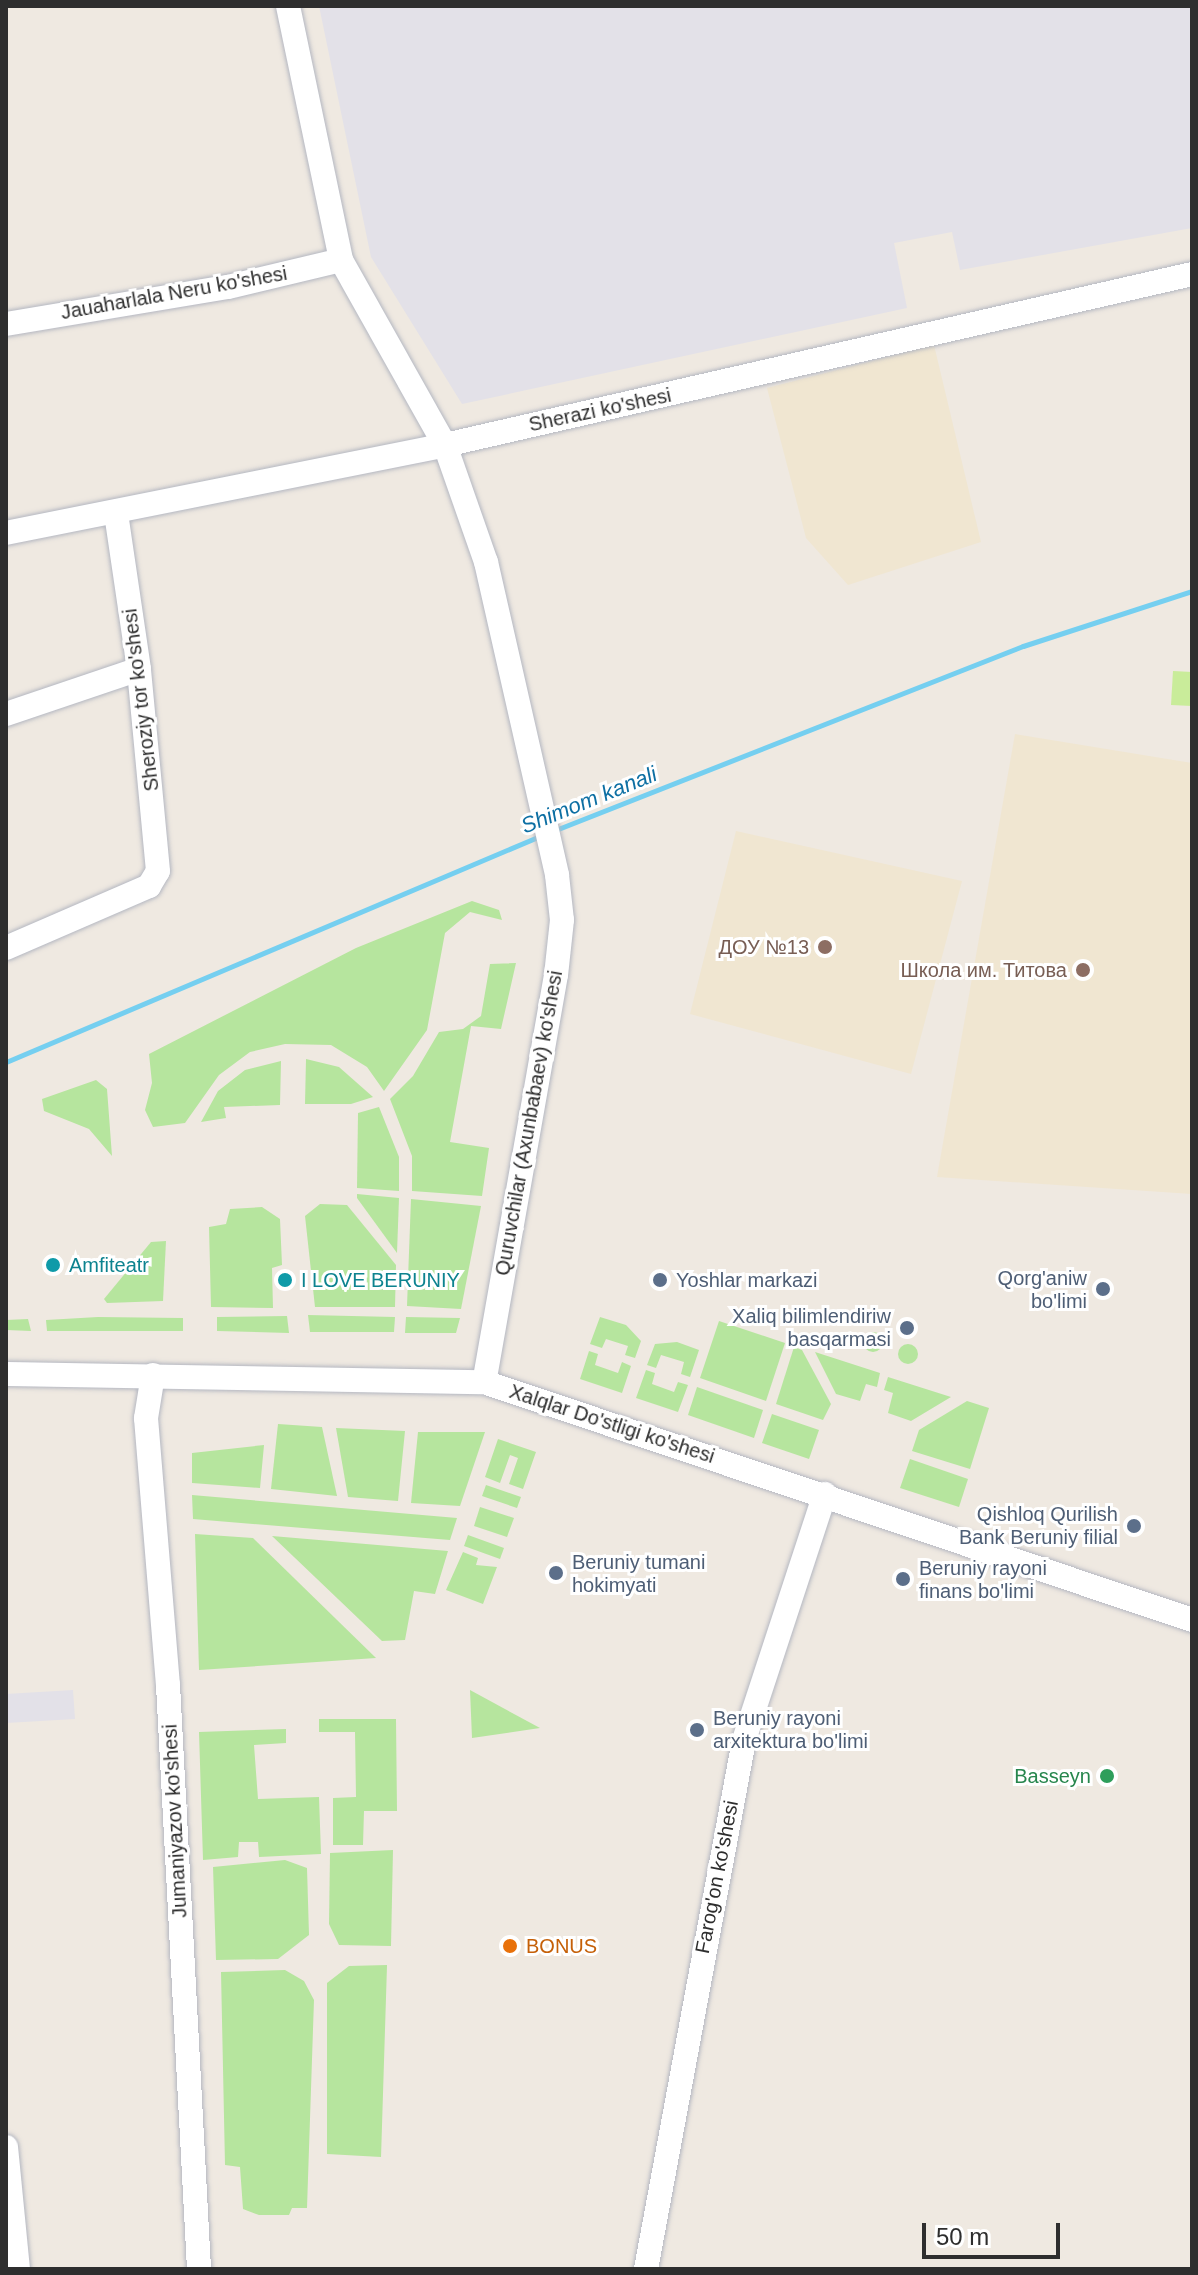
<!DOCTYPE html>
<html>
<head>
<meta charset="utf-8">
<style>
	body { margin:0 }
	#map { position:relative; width:1198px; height:2275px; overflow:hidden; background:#efe9e1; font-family:Helvetica,sans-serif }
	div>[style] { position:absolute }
	.industrial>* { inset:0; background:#e3e1e8 }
	.education>* { inset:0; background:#f0e6d1 }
	.green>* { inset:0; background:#b6e59e }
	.round { border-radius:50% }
	.pitch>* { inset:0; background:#c9ec9a }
	.stream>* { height:5px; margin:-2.5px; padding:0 2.5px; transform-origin:2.5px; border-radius:2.5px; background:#75cff0 }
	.roads { filter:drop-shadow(0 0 2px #b4b7c1) drop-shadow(0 0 2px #b4b7c1) }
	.minor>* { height:24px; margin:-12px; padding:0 12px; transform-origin:12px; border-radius:12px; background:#fff }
	.dots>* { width:22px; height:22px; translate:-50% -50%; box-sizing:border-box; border:4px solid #fff; border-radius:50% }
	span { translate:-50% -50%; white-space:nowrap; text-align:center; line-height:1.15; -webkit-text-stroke:6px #fff; paint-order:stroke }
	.street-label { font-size:20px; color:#2e2e2e }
	.education-label { font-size:20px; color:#785e54 }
	.right { translate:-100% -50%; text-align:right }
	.culture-label { font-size:20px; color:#0d838f }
	.left { translate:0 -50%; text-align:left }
	.service-label { font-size:20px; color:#4e5e75 }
	.leisure-label { font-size:20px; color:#27864d }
	.food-label { font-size:20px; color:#c56008 }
	.water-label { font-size:22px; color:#0d6fa3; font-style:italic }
	.frame { position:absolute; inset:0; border:8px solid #2e2e2e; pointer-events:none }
	.scale { position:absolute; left:922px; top:2223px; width:138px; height:36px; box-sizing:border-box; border:4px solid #2e2e2e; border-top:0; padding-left:10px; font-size:24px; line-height:28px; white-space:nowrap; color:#2e2e2e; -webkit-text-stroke:6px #fff; paint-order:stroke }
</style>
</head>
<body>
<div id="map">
	<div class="industrial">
		<i style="clip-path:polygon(319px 6px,1192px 6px,1192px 228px,960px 270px,952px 232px,894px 243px,907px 308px,462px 404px,371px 257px)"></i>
		<i style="clip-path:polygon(73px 1690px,75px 1719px,6px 1723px,6px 1694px)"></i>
	</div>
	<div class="education">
		<i style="clip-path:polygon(934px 345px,981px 542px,848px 585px,806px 538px,767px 388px)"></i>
		<i style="clip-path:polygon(1015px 734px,1192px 763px,1192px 1194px,937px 1177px)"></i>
		<i style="clip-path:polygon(736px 831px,962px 881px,911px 1074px,690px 1014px)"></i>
	</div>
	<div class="green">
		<i style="clip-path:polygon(472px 901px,499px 910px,502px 920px,470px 912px,445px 933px,427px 1030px,384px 1091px,367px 1067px,331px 1045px,285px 1044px,250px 1052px,219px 1075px,185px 1123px,153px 1127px,145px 1110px,152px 1083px,149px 1054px,356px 948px)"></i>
		<i style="clip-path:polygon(516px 963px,501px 1029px,471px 1026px,450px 1142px,489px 1148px,482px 1196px,412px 1191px,412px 1156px,390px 1099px,413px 1076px,439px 1032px,463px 1029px,481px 1016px,490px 964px)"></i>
		<i style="clip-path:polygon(306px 1059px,339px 1067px,373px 1097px,351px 1104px,305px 1104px)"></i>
		<i style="clip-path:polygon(281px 1061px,280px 1105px,224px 1107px,226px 1118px,201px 1122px,218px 1091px,245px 1070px)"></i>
		<i style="clip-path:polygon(96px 1080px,107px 1089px,112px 1156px,89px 1129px,44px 1111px,42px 1099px)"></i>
		<i style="clip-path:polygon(379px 1107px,399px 1157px,399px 1191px,357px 1188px,358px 1113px)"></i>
		<i style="clip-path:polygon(357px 1194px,399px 1198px,397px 1253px,357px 1198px)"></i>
		<i style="clip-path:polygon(411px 1199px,481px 1206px,461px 1309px,407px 1306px)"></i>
		<i style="clip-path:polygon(320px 1204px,347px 1205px,396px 1265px,395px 1307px,315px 1307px,305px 1216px)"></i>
		<i style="clip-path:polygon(262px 1207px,280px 1219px,282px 1265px,272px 1268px,273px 1308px,211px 1307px,209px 1227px,226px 1224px,230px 1209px)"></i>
		<i style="clip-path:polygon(166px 1241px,163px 1301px,107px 1303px,104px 1299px,151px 1242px)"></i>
		<i style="clip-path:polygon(308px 1315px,395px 1317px,394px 1332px,310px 1332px)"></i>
		<i style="clip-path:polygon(287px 1316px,289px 1333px,217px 1331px,217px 1317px)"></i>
		<i style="clip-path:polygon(98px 1317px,183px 1318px,183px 1331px,47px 1331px,46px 1320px)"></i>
		<i style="clip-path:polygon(406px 1317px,460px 1318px,456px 1333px,405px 1333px)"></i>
		<i style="clip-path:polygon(600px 1317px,626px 1325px,641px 1341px,635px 1358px,625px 1355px,628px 1346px,606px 1339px,602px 1348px,590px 1344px)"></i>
		<i style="clip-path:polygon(28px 1319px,31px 1331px,6px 1330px,6px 1320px)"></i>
		<i style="clip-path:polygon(719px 1321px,785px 1343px,766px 1401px,700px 1378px)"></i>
		<i class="round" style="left:863px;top:1332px;width:20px;height:20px"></i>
		<i style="clip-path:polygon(677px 1342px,699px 1350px,690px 1377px,681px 1374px,684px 1362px,661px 1355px,656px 1368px,647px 1365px,655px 1344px)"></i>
		<i class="round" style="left:898px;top:1344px;width:20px;height:20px"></i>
		<i style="clip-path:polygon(794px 1347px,802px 1350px,831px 1404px,823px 1420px,776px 1404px)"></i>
		<i style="clip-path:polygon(589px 1351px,598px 1354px,595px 1365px,618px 1373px,622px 1362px,631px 1366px,622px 1393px,580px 1379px)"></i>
		<i style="clip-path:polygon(815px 1352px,880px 1373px,877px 1387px,866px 1384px,860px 1401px,836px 1394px)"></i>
		<i style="clip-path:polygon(646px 1370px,655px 1373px,652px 1384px,674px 1392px,678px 1382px,688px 1385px,678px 1412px,636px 1398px)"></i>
		<i style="clip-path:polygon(888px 1377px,951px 1397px,911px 1421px,888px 1413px,893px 1393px,884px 1390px)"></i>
		<i style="clip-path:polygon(697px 1387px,763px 1410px,754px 1438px,688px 1415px)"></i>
		<i style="clip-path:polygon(967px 1401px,989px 1408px,970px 1469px,912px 1451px,919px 1430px)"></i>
		<i style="clip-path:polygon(772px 1414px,819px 1430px,809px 1459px,762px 1443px)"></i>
		<i style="clip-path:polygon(278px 1424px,322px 1427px,337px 1496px,271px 1489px)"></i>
		<i style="clip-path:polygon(336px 1428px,405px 1431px,398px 1501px,348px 1497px)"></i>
		<i style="clip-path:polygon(418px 1432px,485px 1432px,460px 1506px,411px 1503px)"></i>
		<i style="clip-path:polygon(498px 1439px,536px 1452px,523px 1489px,509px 1484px,518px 1458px,510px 1455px,500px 1483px,485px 1477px)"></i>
		<i style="clip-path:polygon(264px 1445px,260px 1488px,192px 1483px,192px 1453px)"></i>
		<i style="clip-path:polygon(910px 1459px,968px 1479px,959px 1507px,900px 1488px)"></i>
		<i style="clip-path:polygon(486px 1485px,521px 1497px,517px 1508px,482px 1496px)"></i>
		<i style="clip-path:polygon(192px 1495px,457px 1518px,450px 1540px,193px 1519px)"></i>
		<i style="clip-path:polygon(480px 1507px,514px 1518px,507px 1537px,474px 1526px)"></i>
		<i style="clip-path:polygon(195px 1534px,253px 1538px,376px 1658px,199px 1670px)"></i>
		<i style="clip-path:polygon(468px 1535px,504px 1548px,500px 1559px,464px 1546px)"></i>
		<i style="clip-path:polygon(272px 1536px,448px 1551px,435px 1594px,414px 1591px,405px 1640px,382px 1641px)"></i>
		<i style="clip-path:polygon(463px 1552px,478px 1558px,476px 1565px,497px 1567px,483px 1604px,446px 1590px)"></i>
		<i style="clip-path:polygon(470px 1690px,540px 1728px,472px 1738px)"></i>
		<i style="clip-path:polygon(319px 1719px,396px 1719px,397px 1811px,364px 1811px,363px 1845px,333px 1845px,333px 1798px,356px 1797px,355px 1732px,319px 1732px)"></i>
		<i style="clip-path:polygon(286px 1729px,286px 1743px,254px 1745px,258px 1799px,319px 1797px,321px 1854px,259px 1857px,258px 1842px,239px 1842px,238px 1857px,203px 1860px,199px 1732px)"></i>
		<i style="clip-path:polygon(393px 1850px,391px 1946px,339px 1945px,329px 1924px,330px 1853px)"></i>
		<i style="clip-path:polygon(285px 1860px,307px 1868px,309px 1935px,278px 1959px,216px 1960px,213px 1867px)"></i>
		<i style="clip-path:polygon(387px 1965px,381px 2157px,327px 2154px,327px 1983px,349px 1966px)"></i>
		<i style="clip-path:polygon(285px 1970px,304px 1981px,314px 2000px,307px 2208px,292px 2208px,289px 2215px,259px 2215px,243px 2209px,240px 2167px,225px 2165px,221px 1972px)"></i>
	</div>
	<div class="pitch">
		<i style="clip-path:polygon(1173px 671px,1192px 672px,1192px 706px,1171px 705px)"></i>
	</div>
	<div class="stream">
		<i style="left:553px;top:831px;width:505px;rotate:-21.49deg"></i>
		<i style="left:1023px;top:646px;width:178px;rotate:-18deg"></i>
		<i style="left:6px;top:1062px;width:580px;rotate:-22.94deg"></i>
	</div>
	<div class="roads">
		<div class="minor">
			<i style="left:288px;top:6px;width:259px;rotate:78.2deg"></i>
			<i style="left:341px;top:260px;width:212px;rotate:60.7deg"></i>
			<i style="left:445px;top:445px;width:124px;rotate:70.7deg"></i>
			<i style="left:486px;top:562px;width:321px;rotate:77.2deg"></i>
			<i style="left:557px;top:875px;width:45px;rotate:83.7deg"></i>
			<i style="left:562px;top:920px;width:55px;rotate:96.2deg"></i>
			<i style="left:556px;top:975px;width:413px;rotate:100deg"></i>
			<i style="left:6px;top:324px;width:225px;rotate:-9.5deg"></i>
			<i style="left:228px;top:287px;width:116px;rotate:-13.4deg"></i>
			<i style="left:6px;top:533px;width:448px;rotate:-11.3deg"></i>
			<i style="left:445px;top:445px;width:766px;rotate:-12.89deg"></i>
			<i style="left:6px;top:714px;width:140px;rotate:-18.7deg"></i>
			<i style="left:6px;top:948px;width:156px;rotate:-23.4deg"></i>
			<i style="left:149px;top:886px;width:17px;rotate:-59deg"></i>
			<i style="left:158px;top:871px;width:203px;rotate:-95.4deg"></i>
			<i style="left:139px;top:669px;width:158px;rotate:-98.4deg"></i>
			<i style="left:6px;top:1374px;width:478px;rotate:1deg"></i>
			<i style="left:484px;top:1382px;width:747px;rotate:18.58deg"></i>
			<i style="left:153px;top:1375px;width:44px;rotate:99.2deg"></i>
			<i style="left:146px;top:1418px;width:268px;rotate:85.3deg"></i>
			<i style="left:168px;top:1685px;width:585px;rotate:86.96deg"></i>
			<i style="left:6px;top:2147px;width:123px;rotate:84.4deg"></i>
			<i style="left:646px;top:2269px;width:538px;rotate:-79.5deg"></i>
			<i style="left:744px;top:1740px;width:259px;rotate:-71.8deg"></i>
		</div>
	</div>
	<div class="dots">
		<i style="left:825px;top:947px;background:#8d6e63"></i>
		<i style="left:1083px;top:970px;background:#8d6e63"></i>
		<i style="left:53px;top:1265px;background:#0f9aa8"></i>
		<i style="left:285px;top:1280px;background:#0f9aa8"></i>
		<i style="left:660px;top:1280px;background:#5c6f8a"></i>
		<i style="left:1103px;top:1289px;background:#5c6f8a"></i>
		<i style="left:907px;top:1328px;background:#5c6f8a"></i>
		<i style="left:1134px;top:1526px;background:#5c6f8a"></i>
		<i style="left:556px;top:1573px;background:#5c6f8a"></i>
		<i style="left:903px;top:1579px;background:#5c6f8a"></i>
		<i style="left:697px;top:1730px;background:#5c6f8a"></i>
		<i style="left:1107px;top:1776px;background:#2e9e5b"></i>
		<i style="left:510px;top:1946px;background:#e8710a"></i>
	</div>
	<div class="street-label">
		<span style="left:174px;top:293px;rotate:-10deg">Jauaharlala Neru ko'shesi</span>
		<span style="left:600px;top:410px;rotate:-12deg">Sherazi ko'shesi</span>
		<span style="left:141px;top:700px;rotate:-97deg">Sheroziy tor ko'shesi</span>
		<span style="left:529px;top:1123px;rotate:-80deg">Quruvchilar (Axunbabaev) ko'shesi</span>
		<span style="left:612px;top:1424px;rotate:18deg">Xalqlar Do'stligi ko'shesi</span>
		<span style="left:175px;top:1821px;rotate:-93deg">Jumaniyazov ko'shesi</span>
		<span style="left:717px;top:1877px;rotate:-79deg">Farog'on ko'shesi</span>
	</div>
	<div class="education-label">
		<span class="right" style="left:809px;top:947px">ДОУ №13</span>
		<span class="right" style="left:1067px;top:970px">Школа им. Титова</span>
	</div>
	<div class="culture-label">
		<span class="left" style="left:69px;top:1265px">Amfiteatr</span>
		<span class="left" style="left:301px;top:1280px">I LOVE BERUNIY</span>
	</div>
	<div class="service-label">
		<span class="right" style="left:1087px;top:1290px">Qorg'aniw<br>bo'limi</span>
		<span class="left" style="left:676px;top:1280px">Yoshlar markazi</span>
		<span class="right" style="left:891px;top:1328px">Xaliq bilimlendiriw<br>basqarmasi</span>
		<span class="right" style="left:1118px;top:1526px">Qishloq Qurilish<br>Bank Beruniy filial</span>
		<span class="left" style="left:572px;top:1574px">Beruniy tumani<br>hokimyati</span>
		<span class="left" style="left:919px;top:1580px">Beruniy rayoni<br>finans bo'limi</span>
		<span class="left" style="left:713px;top:1730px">Beruniy rayoni<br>arxitektura bo'limi</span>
	</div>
	<div class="leisure-label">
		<span class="right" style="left:1091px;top:1776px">Basseyn</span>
	</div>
	<div class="food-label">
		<span class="left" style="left:526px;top:1946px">BONUS</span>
	</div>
	<div class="water-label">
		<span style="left:589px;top:800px;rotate:-22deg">Shimom kanali</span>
	</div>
	<div class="frame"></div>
	<div class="scale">50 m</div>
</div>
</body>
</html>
